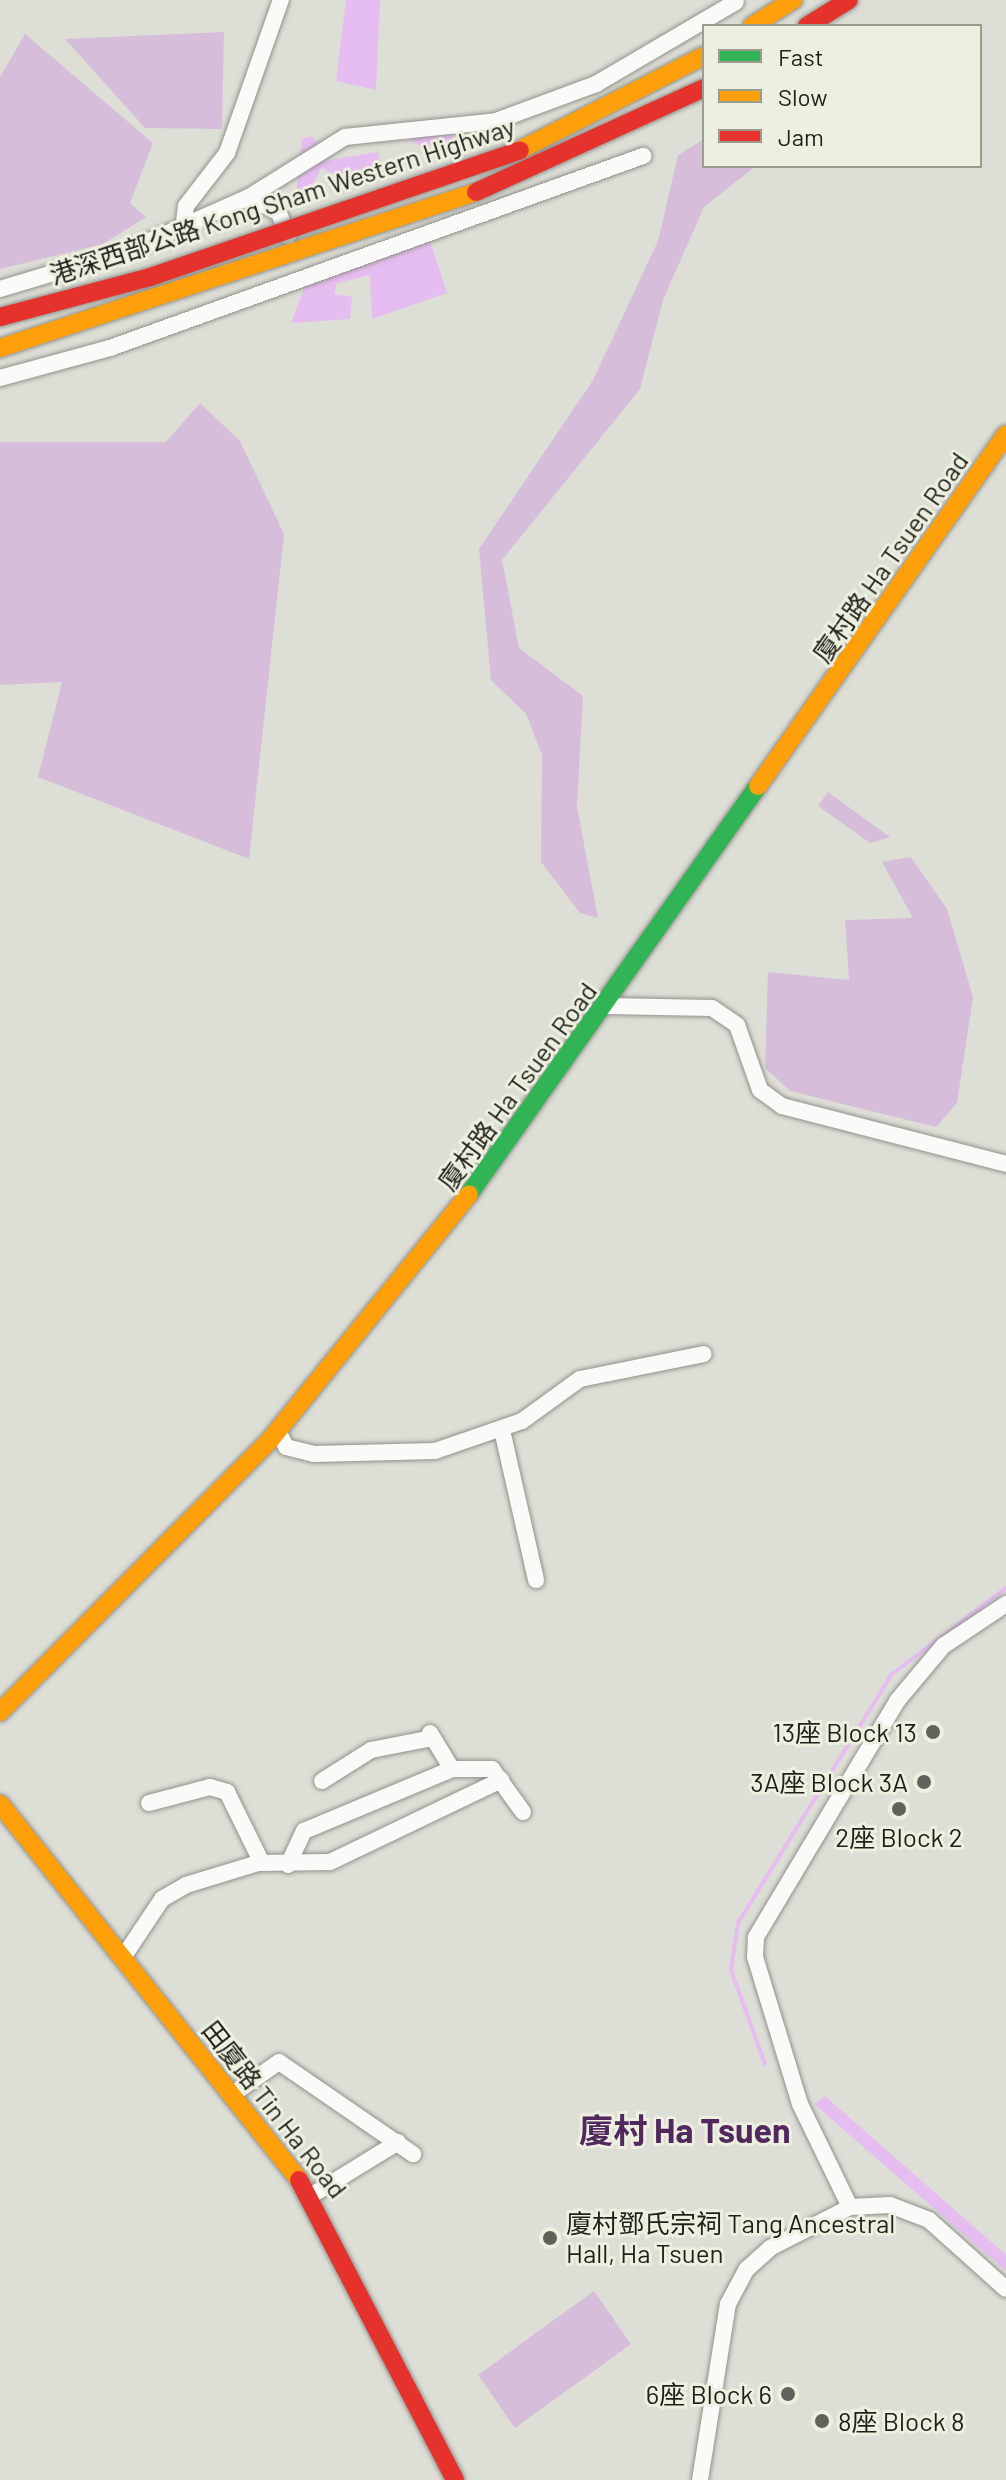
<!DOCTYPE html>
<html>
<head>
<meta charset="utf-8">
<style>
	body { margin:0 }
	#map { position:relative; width:1006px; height:2480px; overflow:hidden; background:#ddded6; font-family:Barlow,"Noto Sans SC",sans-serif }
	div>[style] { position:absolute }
	.green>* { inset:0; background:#d6beda }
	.water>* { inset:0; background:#e6bdf1 }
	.stream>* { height:4px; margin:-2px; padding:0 2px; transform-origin:2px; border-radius:2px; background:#e6bdf1 }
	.roads { filter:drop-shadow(0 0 2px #92928c) drop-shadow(0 0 2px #92928c) }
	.street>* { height:16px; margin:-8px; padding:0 8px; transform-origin:8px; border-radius:8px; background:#fafaf9 }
	.fast>* { height:18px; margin:-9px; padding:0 9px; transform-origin:9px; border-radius:9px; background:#30b455 }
	.slow>* { height:18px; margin:-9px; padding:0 9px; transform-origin:9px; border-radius:9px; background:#ff9f0a }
	.jam>* { height:18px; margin:-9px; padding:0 9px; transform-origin:9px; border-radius:9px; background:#e5322d }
	.bridges { filter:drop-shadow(0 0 2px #92928c) drop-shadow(0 0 2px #92928c) }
	.slow-bridge>* { height:18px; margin:-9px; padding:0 9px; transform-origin:9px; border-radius:9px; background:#ff9f0a }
	.jam-bridge>* { height:18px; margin:-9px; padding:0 9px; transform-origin:9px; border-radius:9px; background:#e5322d }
	.dots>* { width:22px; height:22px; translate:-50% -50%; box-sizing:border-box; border:4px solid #edefdf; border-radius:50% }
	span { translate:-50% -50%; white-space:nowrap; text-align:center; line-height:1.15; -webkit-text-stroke:6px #edefdf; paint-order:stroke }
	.street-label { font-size:26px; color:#1f201a }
	.poi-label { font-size:26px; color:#1f201a }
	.right { translate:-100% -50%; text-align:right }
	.left { translate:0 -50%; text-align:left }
	.district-label { font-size:34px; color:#52295e; font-weight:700 }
	.legend { position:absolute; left:702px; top:24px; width:280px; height:144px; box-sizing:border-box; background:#edefdf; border:2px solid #9b9c90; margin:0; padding:10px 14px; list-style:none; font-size:24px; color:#1f201a }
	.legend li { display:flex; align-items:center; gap:16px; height:40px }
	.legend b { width:40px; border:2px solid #9b9c90 }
</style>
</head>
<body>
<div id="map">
	<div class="green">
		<i style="clip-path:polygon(224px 32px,222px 129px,145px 128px,65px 39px)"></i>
		<i style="clip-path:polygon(25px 34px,153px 143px,130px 203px,146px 217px,103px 244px,0 269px,0 77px)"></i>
		<i style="clip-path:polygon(704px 139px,704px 166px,756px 166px,704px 207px,663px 300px,640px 389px,502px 560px,519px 648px,583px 696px,577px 807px,598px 918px,580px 913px,541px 862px,542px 755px,526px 714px,491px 680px,479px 549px,593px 380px,658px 241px,678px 155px)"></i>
		<i style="clip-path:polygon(200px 403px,240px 441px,284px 534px,249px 859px,38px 777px,62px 682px,0 685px,0 442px,166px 442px)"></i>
		<i style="clip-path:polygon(828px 792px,890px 837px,870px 843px,818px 806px)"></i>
		<i style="clip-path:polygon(911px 857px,947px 909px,973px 997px,957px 1103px,936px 1127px,790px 1091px,765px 1068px,768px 972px,849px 980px,845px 920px,913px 918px,882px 862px)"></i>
		<i style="clip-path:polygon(594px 2291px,631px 2344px,515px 2428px,478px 2375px)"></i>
	</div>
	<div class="water">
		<i style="clip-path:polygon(346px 0,380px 0,376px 90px,336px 81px)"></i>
		<i style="clip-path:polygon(445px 118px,453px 141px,421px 147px,409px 138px,419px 121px)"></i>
		<i style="clip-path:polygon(312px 136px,329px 160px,378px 152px,380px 162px,374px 172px,329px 189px,335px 175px,321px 168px,311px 188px,296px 196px,302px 139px)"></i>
		<i style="clip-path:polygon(429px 238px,447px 293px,372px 319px,370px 275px,337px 283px,334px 294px,352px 297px,350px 319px,291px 323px,305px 286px)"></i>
		<i style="clip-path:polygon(825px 2096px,1006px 2255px,1006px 2271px,814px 2104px)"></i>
	</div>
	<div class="stream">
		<i style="left:765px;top:2064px;width:100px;rotate:-109.9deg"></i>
		<i style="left:731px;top:1970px;width:48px;rotate:-81.5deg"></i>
		<i style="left:738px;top:1923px;width:293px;rotate:-58.3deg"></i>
		<i style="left:892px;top:1674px;width:143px;rotate:-37deg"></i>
	</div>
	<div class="roads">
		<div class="street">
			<i style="left:249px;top:197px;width:34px;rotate:28deg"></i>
			<i style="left:279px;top:213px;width:25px;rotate:69deg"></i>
			<i style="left:184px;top:222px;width:16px;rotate:-83deg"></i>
			<i style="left:186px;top:206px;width:67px;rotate:-52.3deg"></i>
			<i style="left:227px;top:153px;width:162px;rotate:-70.6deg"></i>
			<i style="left:0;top:289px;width:133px;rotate:-16.7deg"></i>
			<i style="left:127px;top:251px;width:133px;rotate:-23.9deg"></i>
			<i style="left:249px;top:197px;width:113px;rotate:-32deg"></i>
			<i style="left:345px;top:137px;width:152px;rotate:-6deg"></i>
			<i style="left:496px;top:121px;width:107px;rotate:-20.3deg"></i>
			<i style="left:596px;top:84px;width:162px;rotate:-30.4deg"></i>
			<i style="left:0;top:378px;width:114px;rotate:-15.3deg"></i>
			<i style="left:110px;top:348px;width:567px;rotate:-19.81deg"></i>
			<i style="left:607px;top:1006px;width:105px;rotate:1.1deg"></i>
			<i style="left:712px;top:1008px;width:30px;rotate:34deg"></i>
			<i style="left:737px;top:1025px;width:69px;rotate:70.5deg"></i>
			<i style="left:760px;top:1090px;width:27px;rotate:36deg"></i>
			<i style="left:782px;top:1106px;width:231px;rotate:14.5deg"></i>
			<i style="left:502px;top:1430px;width:154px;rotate:77.2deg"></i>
			<i style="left:278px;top:1431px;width:18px;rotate:63deg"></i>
			<i style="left:286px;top:1447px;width:29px;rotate:14deg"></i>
			<i style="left:314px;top:1454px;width:121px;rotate:-1.4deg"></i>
			<i style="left:435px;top:1451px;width:92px;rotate:-19deg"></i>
			<i style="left:522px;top:1421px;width:72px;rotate:-35.9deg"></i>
			<i style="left:580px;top:1379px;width:126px;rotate:-11.4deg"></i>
			<i style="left:430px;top:1733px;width:42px;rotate:58.6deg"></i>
			<i style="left:322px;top:1781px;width:58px;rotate:-32.3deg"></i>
			<i style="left:371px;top:1750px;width:62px;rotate:-11.1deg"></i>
			<i style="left:149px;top:1803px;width:63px;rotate:-14.7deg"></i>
			<i style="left:210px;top:1787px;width:18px;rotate:16deg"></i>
			<i style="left:227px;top:1792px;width:79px;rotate:63.8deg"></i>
			<i style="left:288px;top:1865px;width:38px;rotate:-65deg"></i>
			<i style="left:304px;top:1831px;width:160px;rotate:-22.7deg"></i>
			<i style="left:452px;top:1769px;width:40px"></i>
			<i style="left:492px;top:1769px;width:53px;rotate:54.2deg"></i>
			<i style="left:124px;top:1956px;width:69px;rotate:-56.3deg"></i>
			<i style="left:162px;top:1899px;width:28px;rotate:-30deg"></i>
			<i style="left:186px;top:1885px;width:75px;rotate:-17deg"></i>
			<i style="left:258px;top:1863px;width:72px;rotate:-0.8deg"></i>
			<i style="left:330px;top:1862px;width:190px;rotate:-25.6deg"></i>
			<i style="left:233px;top:2094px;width:56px;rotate:-34.8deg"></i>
			<i style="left:279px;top:2062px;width:163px;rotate:34.5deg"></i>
			<i style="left:312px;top:2195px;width:101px;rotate:-31.6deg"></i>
			<i style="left:850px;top:2207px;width:114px;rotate:-115.9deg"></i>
			<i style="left:800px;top:2104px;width:154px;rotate:-107deg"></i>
			<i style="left:755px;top:1957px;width:20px;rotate:-87deg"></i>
			<i style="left:756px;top:1937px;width:275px;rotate:-59.1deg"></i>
			<i style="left:897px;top:1701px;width:72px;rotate:-50.1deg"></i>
			<i style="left:943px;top:1646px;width:76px;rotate:-33.7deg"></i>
			<i style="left:700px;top:2480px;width:178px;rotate:-81deg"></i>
			<i style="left:728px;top:2304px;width:40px;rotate:-62deg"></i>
			<i style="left:747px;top:2269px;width:31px;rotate:-42deg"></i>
			<i style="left:770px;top:2248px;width:90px;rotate:-27.1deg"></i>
			<i style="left:850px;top:2207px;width:40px;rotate:-2.9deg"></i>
			<i style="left:890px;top:2205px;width:42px;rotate:21deg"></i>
			<i style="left:929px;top:2220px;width:103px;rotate:41.9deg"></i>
		</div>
		<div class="fast">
			<i style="left:469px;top:1194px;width:500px;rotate:-54.7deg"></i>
		</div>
		<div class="slow">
			<i style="left:752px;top:26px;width:49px;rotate:-32.4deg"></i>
			<i style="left:758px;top:786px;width:430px;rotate:-54.8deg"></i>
			<i style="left:0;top:1712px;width:383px;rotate:-45.2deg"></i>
			<i style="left:270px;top:1440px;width:316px;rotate:-51deg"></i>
			<i style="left:0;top:1804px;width:480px;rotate:51.5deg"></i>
		</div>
		<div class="jam">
			<i style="left:807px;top:26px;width:49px;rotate:-31.8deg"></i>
			<i style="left:299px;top:2180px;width:338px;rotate:62.5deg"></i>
		</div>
	</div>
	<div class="bridges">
		<div class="slow-bridge">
			<i style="left:520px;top:150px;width:207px;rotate:-27.1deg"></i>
			<i style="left:0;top:348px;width:501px;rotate:-18.15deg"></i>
		</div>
		<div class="jam-bridge">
			<i style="left:476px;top:192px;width:251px;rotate:-24.5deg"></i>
			<i style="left:0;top:317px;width:155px;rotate:-14.9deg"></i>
			<i style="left:150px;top:277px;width:391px;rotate:-18.9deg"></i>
		</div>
	</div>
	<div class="dots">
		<i style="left:933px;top:1732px;background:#62625c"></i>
		<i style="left:924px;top:1782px;background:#62625c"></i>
		<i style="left:899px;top:1809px;background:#62625c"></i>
		<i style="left:550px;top:2238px;background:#62625c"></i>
		<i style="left:788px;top:2394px;background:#62625c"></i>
		<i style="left:822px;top:2421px;background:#62625c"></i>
	</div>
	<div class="street-label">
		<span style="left:282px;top:200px;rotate:-18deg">港深西部公路 Kong Sham Western Highway</span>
		<span style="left:890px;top:557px;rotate:-55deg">廈村路 Ha Tsuen Road</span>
		<span style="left:517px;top:1086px;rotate:-54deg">廈村路 Ha Tsuen Road</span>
		<span style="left:275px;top:2109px;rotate:52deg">田廈路 Tin Ha Road</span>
	</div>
	<div class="poi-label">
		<span class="right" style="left:917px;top:1732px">13座 Block 13</span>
		<span class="right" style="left:908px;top:1782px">3A座 Block 3A</span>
		<span style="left:899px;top:1837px">2座 Block 2</span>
		<span class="left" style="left:566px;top:2238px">廈村鄧氏宗祠 Tang Ancestral<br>Hall, Ha Tsuen</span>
		<span class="right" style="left:772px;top:2394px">6座 Block 6</span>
		<span class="left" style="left:838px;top:2421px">8座 Block 8</span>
	</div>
	<div class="district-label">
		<span style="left:685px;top:2130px">廈村 Ha Tsuen</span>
	</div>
	<ul class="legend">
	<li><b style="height:10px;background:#30b455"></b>Fast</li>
	<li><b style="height:10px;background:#ff9f0a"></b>Slow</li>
	<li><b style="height:10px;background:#e5322d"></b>Jam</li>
	</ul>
</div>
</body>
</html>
